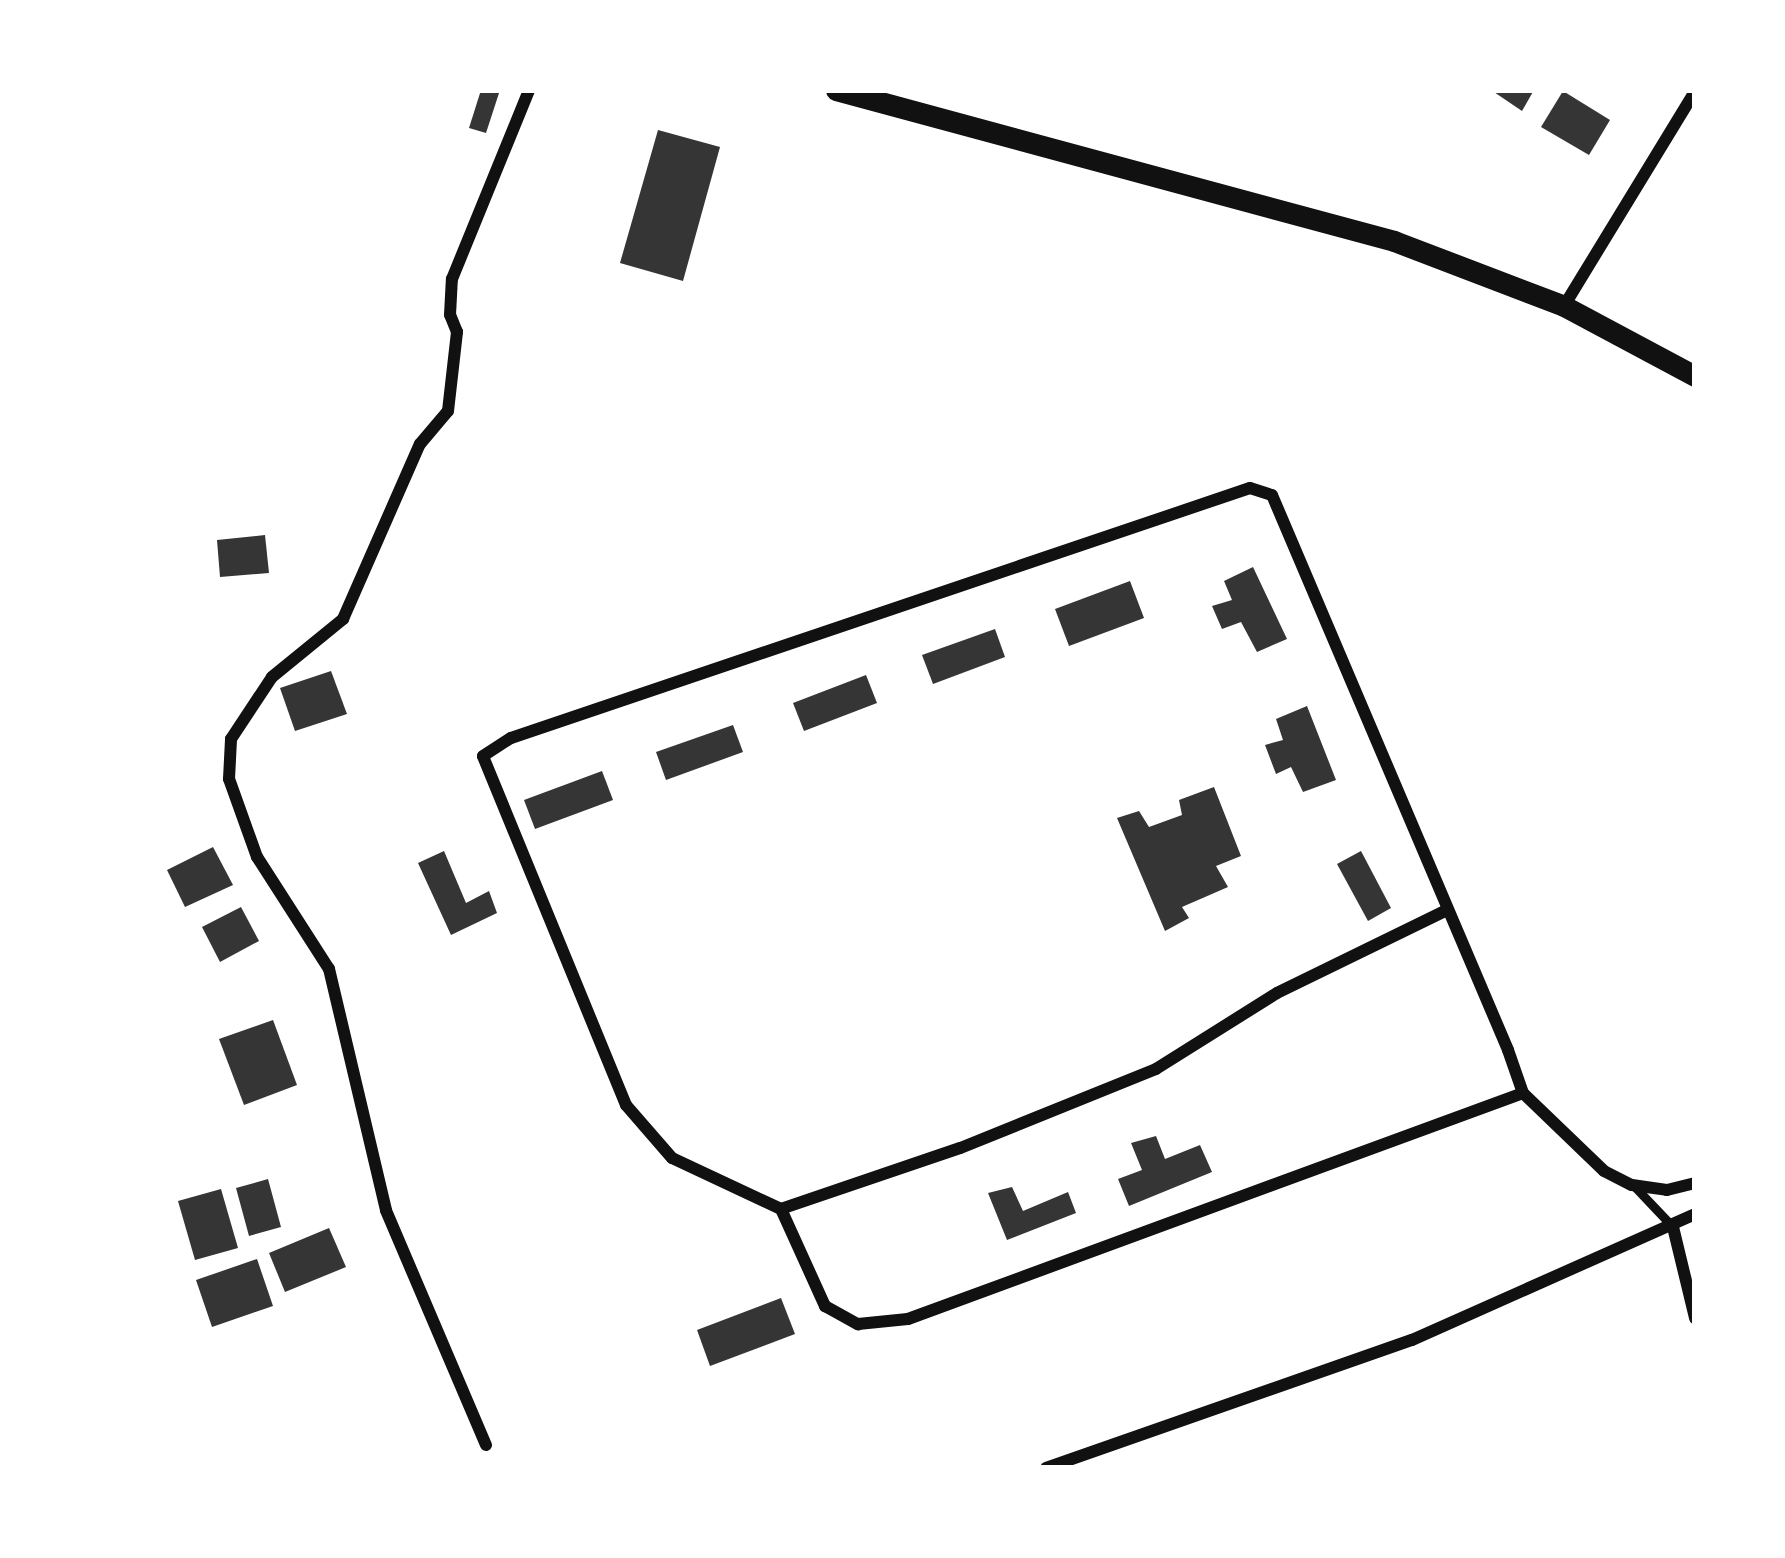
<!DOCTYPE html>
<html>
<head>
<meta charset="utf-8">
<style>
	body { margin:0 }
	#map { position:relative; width:1785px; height:1558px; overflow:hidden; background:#fff; font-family:Commissioner,sans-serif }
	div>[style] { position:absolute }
	.building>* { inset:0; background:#353535 }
	.service>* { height:9px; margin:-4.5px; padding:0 4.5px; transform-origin:4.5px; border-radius:4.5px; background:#111 }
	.minor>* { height:12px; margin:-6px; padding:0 6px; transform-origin:6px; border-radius:6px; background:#111 }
	.tertiary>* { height:21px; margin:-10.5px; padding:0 10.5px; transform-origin:10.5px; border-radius:10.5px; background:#111 }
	span { translate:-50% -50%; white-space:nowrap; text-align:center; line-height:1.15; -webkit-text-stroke:10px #fff; paint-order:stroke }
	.frame { position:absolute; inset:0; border:93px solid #fff; pointer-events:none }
</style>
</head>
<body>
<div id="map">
	<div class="building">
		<i style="clip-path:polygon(481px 90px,500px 90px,486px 133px,469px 128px)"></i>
		<i style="clip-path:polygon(1491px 90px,1534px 90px,1522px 111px)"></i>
		<i style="clip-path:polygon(1563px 91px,1610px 120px,1589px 155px,1541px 127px)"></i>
		<i style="clip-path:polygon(658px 130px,720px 147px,683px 281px,620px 263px)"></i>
		<i style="clip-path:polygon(265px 535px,269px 573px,220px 577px,217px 540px)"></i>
		<i style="clip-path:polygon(1253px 567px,1287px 639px,1257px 652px,1241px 622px,1222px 629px,1212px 606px,1232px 600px,1224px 581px)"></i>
		<i style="clip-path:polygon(1130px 581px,1144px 618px,1069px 646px,1055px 609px)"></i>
		<i style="clip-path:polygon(995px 629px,1005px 657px,933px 684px,922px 655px)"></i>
		<i style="clip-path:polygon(331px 671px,347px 714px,295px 731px,280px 688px)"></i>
		<i style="clip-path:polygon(866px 675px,877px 703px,804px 731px,793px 703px)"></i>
		<i style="clip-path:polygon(1307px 706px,1336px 780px,1303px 792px,1291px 767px,1276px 774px,1265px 745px,1283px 740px,1276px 719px)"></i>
		<i style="clip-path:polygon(733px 725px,743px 752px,666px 780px,656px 752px)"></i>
		<i style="clip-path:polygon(602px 771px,613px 800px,535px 829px,524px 800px)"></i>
		<i style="clip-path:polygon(1214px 787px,1241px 856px,1216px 866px,1228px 887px,1182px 907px,1189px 918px,1165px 931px,1117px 818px,1139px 811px,1149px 827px,1182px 815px,1179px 800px)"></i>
		<i style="clip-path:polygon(213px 847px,233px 885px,185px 907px,167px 870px)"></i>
		<i style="clip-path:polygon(444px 851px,466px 903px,489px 891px,497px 913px,451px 935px,418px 863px)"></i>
		<i style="clip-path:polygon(1361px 851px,1391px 908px,1368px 921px,1337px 864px)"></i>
		<i style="clip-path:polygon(241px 907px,259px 941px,220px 962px,202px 927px)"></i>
		<i style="clip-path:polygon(273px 1020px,297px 1085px,244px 1105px,219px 1039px)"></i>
		<i style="clip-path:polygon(1156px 1136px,1165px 1159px,1200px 1145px,1212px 1172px,1129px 1206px,1118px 1179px,1142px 1170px,1131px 1143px)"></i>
		<i style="clip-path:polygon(268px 1179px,281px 1227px,249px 1236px,236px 1188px)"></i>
		<i style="clip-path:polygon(1012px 1187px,1023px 1211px,1068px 1192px,1076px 1213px,1007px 1240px,988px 1193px)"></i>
		<i style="clip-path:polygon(221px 1189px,238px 1248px,195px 1260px,178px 1201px)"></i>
		<i style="clip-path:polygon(329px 1228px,346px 1267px,285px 1292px,269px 1253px)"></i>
		<i style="clip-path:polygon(257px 1259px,273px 1306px,212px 1327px,196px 1280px)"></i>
		<i style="clip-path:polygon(781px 1298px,795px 1334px,710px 1366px,697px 1330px)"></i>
	</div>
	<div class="service">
		<i style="left:1635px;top:1187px;width:55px;rotate:46.5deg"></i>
	</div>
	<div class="minor">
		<i style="left:1564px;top:306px;width:252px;rotate:-58.6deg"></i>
		<i style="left:1447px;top:910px;width:189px;rotate:154deg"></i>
		<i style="left:1277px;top:993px;width:143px;rotate:147.9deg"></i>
		<i style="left:1156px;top:1069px;width:211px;rotate:158deg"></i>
		<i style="left:960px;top:1148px;width:189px;rotate:161.2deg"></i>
		<i style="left:781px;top:1209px;width:120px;rotate:-154.9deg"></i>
		<i style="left:672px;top:1158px;width:70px;rotate:-131deg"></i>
		<i style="left:626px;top:1105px;width:377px;rotate:-112.3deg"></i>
		<i style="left:483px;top:756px;width:33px;rotate:-33deg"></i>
		<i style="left:511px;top:738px;width:780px;rotate:-18.69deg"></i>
		<i style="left:1250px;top:488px;width:23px;rotate:18deg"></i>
		<i style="left:1272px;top:495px;width:603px;rotate:66.96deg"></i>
		<i style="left:1508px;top:1050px;width:46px;rotate:70.8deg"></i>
		<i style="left:1523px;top:1093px;width:112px;rotate:43.9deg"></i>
		<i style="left:1604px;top:1171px;width:31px;rotate:27deg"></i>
		<i style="left:1632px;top:1185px;width:35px;rotate:8deg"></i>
		<i style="left:1667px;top:1190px;width:29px;rotate:-14deg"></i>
		<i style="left:781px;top:1209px;width:107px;rotate:65.6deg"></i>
		<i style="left:825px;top:1306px;width:38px;rotate:29deg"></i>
		<i style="left:858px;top:1324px;width:50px;rotate:-5.7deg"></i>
		<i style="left:908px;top:1319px;width:655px;rotate:-20.18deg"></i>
		<i style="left:1673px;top:1227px;width:94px;rotate:76.4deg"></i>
		<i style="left:486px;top:1445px;width:255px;rotate:-113.1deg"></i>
		<i style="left:386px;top:1210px;width:248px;rotate:-103.3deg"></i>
		<i style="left:329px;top:969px;width:133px;rotate:-122.7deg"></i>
		<i style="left:257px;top:857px;width:83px;rotate:-109.7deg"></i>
		<i style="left:229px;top:779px;width:40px;rotate:-87.1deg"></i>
		<i style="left:231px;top:739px;width:74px;rotate:-56.5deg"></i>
		<i style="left:272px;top:677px;width:92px;rotate:-39.2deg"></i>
		<i style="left:343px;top:619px;width:191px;rotate:-66.3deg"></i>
		<i style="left:420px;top:444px;width:43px;rotate:-49.7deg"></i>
		<i style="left:448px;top:411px;width:80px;rotate:-83.5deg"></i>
		<i style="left:457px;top:332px;width:18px;rotate:-112deg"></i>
		<i style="left:450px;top:315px;width:36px;rotate:-87deg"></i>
		<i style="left:452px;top:279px;width:204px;rotate:-67.8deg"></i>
		<i style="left:1046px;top:1468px;width:388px;rotate:-19.3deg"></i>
		<i style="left:1412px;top:1340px;width:310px;rotate:-24deg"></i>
	</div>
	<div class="tertiary">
		<i style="left:836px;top:90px;width:578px;rotate:15.14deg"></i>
		<i style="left:1394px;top:241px;width:182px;rotate:20.9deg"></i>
		<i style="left:1564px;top:306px;width:149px;rotate:28.1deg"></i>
	</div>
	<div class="frame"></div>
</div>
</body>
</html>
